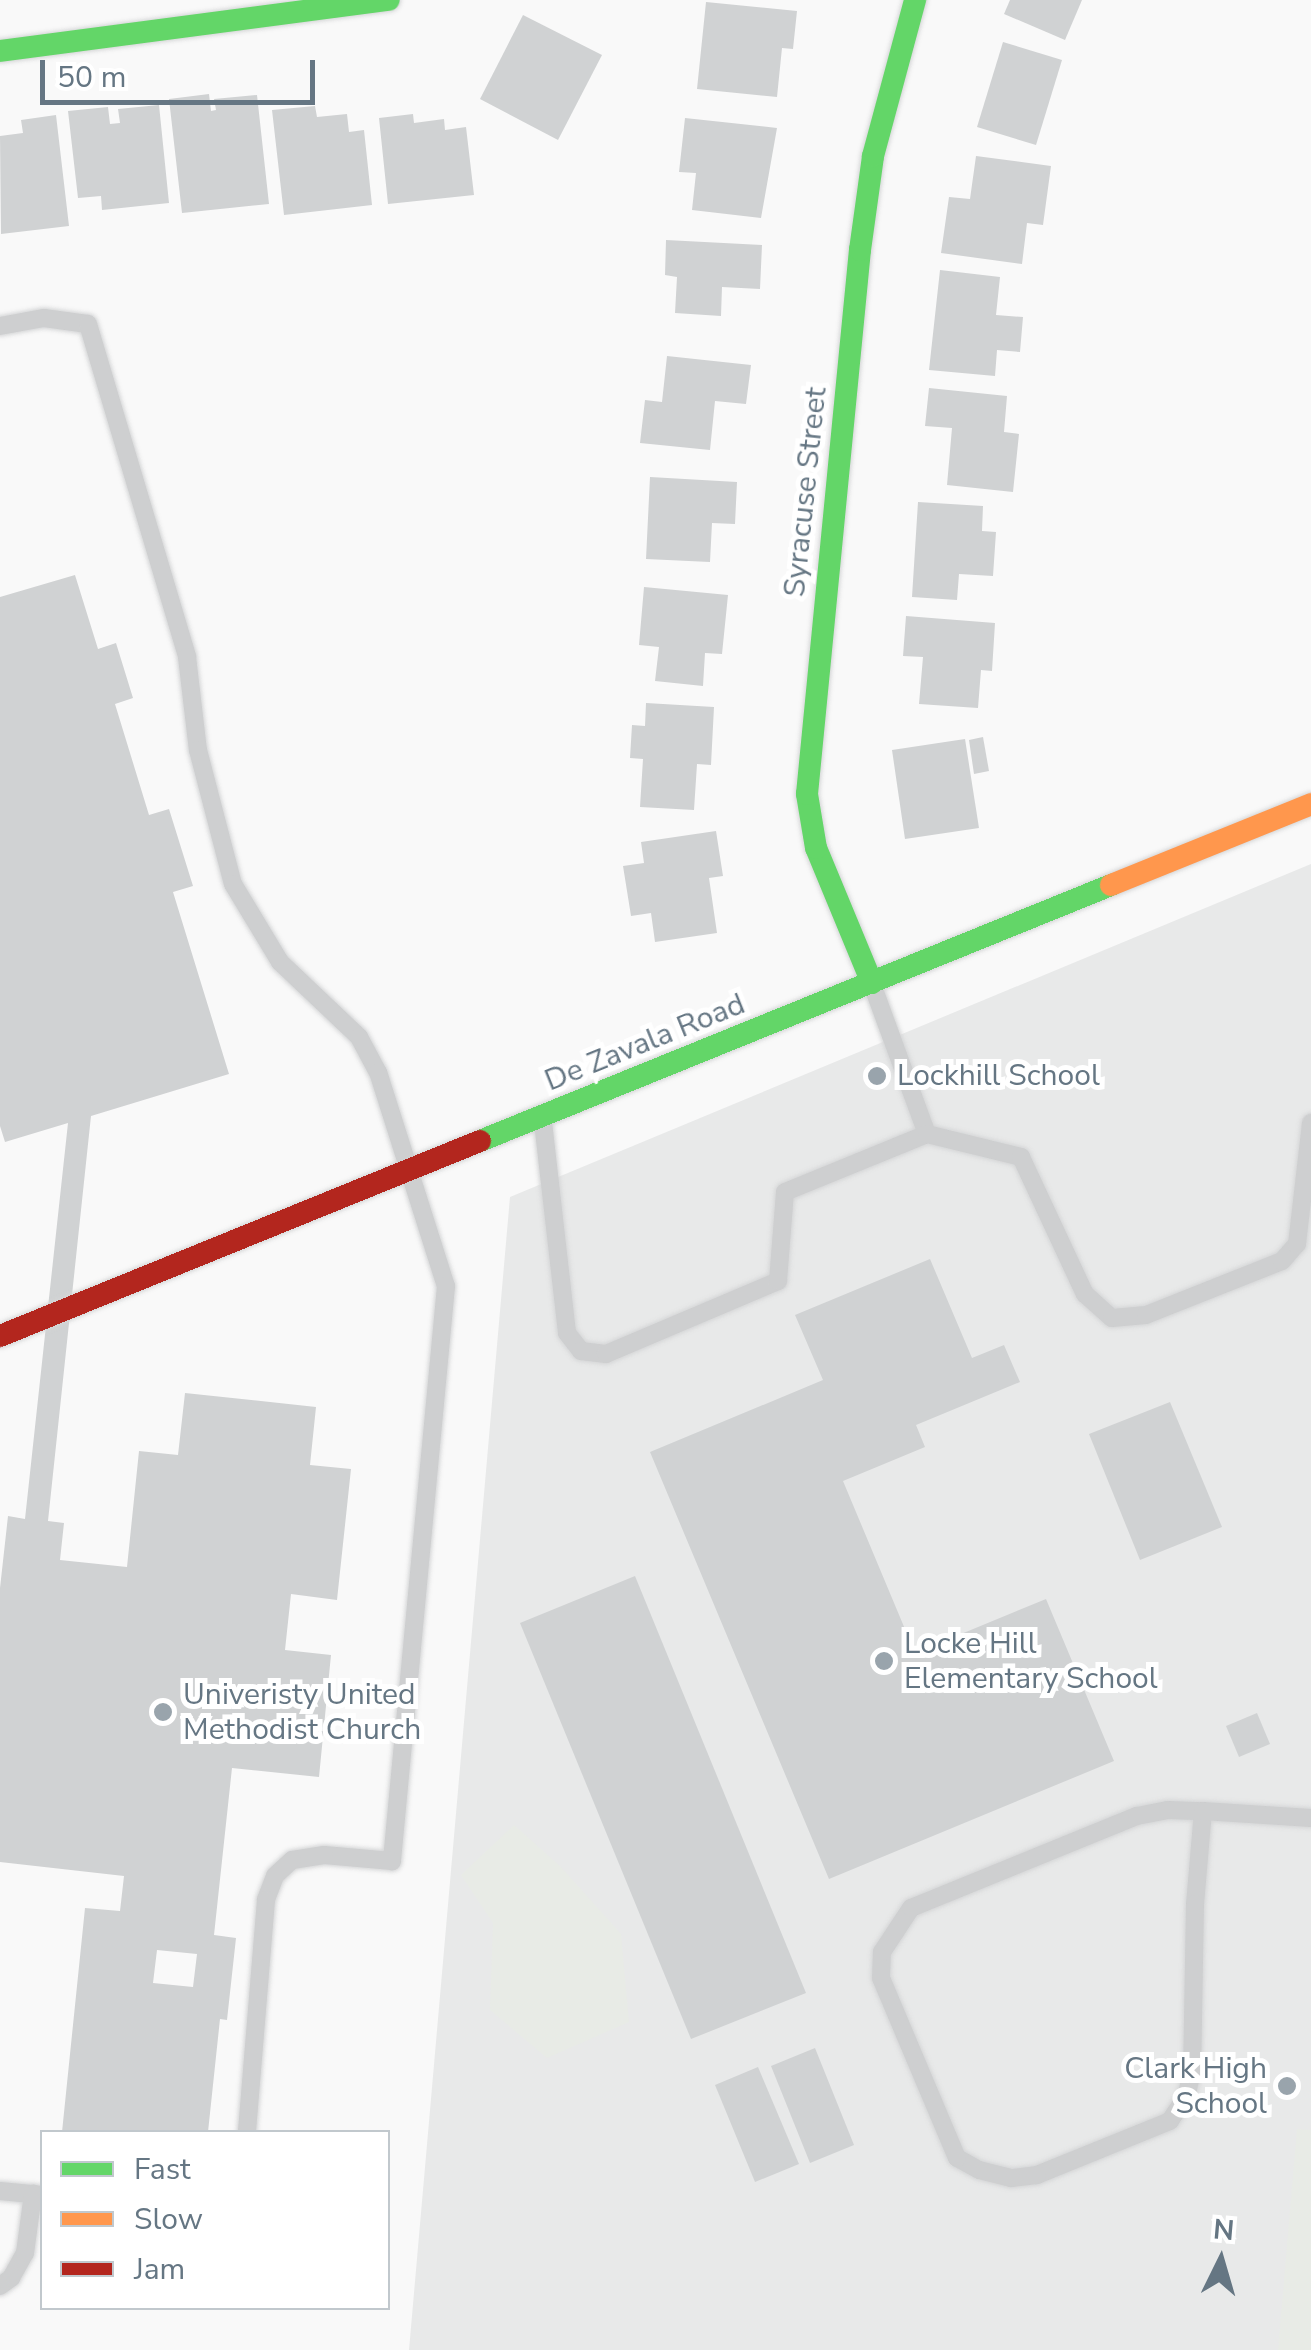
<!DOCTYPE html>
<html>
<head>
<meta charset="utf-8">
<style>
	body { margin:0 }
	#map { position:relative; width:1311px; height:2350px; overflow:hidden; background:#f9f9f9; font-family:"Nunito Sans",sans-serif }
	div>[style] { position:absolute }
	.built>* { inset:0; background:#e8e9e9 }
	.green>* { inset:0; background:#e8ebe6 }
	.building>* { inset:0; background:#d0d2d3 }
	.roads { filter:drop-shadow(0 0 2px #d5d6d7) drop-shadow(0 0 2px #d5d6d7) }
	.lane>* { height:18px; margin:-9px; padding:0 9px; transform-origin:9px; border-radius:9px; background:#cecfd0 }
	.fast>* { height:22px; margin:-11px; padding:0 11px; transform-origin:11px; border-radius:11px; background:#63d668 }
	.slow>* { height:22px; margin:-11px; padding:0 11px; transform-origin:11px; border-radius:11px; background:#ff974d }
	.jam>* { height:22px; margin:-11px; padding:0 11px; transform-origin:11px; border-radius:11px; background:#b3261e }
	.dots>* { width:28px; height:28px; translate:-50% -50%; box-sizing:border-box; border:5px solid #fff; border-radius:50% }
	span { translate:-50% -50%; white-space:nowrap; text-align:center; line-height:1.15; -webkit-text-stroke:10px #fff; paint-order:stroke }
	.street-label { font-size:30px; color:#657683 }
	.poi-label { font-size:30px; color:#657683 }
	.left { translate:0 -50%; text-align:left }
	.right { translate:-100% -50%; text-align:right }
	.legend { position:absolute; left:40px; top:2130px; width:350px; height:180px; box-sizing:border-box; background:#fff; border:2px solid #c1c8cd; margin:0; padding:12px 18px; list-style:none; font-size:30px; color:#657683 }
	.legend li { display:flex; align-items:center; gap:20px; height:50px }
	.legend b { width:50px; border:2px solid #c1c8cd }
	.north { position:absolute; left:1171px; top:2210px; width:100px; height:100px; -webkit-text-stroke:8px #fff; paint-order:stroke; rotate:5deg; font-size:28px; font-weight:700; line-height:40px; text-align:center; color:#657683 }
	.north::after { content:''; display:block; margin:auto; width:35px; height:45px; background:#657683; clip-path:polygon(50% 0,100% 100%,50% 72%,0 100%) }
	.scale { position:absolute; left:40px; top:60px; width:275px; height:45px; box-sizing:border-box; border:5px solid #657683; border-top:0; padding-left:12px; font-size:30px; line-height:35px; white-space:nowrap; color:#657683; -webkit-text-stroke:8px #fff; paint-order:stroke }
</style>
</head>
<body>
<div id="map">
	<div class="built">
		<i style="clip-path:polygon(1311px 864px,1311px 2350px,409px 2350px,510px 1197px)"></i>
	</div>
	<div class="green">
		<i style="clip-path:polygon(514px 1825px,560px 1866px,621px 1934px,629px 2022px,547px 2058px,490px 2010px,493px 1923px,461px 1875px)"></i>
		<i style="clip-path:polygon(1297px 2129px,1311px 2130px,1311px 2350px,1278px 2350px)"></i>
	</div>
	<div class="building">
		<i style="clip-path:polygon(1010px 0,1082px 0,1065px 40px,1004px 14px)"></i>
		<i style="clip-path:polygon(706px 2px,797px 11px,793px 49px,782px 48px,777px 97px,697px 89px)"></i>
		<i style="clip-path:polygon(523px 15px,602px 55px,558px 140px,480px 99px)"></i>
		<i style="clip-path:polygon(1003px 42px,1062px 60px,1036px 145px,977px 127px)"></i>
		<i style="clip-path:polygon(209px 94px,211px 111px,216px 110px,214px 99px,257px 95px,269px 204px,182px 213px,169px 99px)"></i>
		<i style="clip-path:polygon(159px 105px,169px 203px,102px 210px,101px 196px,78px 198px,68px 111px,108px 107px,110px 124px,120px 123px,118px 109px)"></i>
		<i style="clip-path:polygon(315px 106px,317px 117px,347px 114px,349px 132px,364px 130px,372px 205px,284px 215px,272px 110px)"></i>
		<i style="clip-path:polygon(413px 114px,414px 123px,444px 119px,445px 130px,466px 127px,474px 195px,388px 204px,379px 118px)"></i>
		<i style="clip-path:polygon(56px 115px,69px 226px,1px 234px,0 136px,23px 133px,21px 120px)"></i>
		<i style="clip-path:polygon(685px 118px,777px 128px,761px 218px,692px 210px,696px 173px,679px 172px)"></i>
		<i style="clip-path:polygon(976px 156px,1051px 166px,1043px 225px,1027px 223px,1022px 264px,941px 253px,949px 197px,970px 199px)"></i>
		<i style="clip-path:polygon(666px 240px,762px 245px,760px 289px,722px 287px,721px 316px,675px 313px,677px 277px,665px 275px)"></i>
		<i style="clip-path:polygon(940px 270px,1000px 277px,996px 315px,1023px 317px,1020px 352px,997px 350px,995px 376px,929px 370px)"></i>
		<i style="clip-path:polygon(667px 356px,751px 365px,746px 404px,715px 401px,710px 450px,640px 443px,645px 400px,662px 402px)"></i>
		<i style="clip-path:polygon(929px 388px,1007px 396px,1004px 432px,1019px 434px,1013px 492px,947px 485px,952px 428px,925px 426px)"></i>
		<i style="clip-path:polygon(650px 477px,737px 482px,735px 524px,712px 523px,710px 562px,646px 559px)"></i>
		<i style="clip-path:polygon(918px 502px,983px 506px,982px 531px,996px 532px,993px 576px,959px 574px,957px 600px,912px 597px)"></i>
		<i style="clip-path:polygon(evenodd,75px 575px,98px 649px,116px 643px,133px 698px,115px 704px,149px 815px,169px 809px,193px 886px,173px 892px,229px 1074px,91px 1116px,48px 1521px,64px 1523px,60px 1560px,127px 1567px,139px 1451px,178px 1455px,185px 1393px,316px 1407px,310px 1465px,351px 1469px,337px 1600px,291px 1594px,285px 1650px,331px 1655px,319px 1777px,232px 1768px,214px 1935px,236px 1938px,227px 2020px,220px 2019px,208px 2132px,62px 2132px,85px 1908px,120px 1911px,124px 1876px,0 1862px,0 1588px,8px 1516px,25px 1519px,68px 1123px,5px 1142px,0 1126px,0 597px,75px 575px,157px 1950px,197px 1954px,193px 1987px,153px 1983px,157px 1950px)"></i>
		<i style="clip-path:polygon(644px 587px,728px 595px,722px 654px,705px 653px,703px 686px,655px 681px,659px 647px,639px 645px)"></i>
		<i style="clip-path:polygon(906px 616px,995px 623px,992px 671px,981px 670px,978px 708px,919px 704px,923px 657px,903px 656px)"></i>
		<i style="clip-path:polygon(646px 703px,714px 707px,711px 765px,697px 764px,694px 810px,640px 807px,643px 759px,630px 758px,632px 725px,645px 726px)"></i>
		<i style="clip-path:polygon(983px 737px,989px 771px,974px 774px,969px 740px)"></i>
		<i style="clip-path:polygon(965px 739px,979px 828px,905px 839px,892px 750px)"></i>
		<i style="clip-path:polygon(716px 831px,723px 876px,709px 878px,717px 933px,655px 942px,651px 913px,631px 916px,623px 866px,644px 863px,641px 842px)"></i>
		<i style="clip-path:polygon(930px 1259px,972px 1358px,1004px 1345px,1020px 1382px,916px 1425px,925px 1447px,843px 1481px,915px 1653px,1046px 1599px,1114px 1761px,829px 1879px,650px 1452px,823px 1380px,795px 1315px)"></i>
		<i style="clip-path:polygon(1170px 1402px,1222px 1527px,1140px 1560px,1089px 1434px)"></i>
		<i style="clip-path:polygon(635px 1576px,806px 1993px,691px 2039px,520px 1623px)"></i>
		<i style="clip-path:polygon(1257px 1713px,1270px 1744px,1239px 1757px,1226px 1726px)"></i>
		<i style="clip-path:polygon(815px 2048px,854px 2145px,810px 2163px,771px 2066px)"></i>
		<i style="clip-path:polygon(758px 2067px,799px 2164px,755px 2182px,715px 2085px)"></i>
	</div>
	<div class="roads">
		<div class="lane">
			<i style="left:0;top:326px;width:45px;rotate:-10.3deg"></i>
			<i style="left:44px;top:318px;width:44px;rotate:7.8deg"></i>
			<i style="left:88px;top:324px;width:347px;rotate:73.4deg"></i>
			<i style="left:187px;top:657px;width:94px;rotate:83.3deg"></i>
			<i style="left:198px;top:750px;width:138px;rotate:75.4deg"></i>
			<i style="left:233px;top:884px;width:91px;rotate:58.9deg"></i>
			<i style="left:280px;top:962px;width:109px;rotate:43.5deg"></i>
			<i style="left:359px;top:1037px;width:40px;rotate:62deg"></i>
			<i style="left:378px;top:1072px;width:225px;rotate:72.4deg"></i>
			<i style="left:446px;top:1286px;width:578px;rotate:95.37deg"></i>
			<i style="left:392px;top:1861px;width:68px;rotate:-175deg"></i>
			<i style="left:324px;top:1855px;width:32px;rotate:171deg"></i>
			<i style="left:292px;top:1860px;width:23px;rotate:137deg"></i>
			<i style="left:275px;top:1876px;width:26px;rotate:111deg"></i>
			<i style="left:266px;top:1900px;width:233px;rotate:94.7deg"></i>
			<i style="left:872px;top:984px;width:160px;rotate:69.9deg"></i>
			<i style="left:543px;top:1122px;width:212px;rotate:83.5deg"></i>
			<i style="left:567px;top:1333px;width:23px;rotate:52deg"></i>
			<i style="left:581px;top:1351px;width:25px;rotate:7deg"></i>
			<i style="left:606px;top:1354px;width:187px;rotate:-23deg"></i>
			<i style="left:778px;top:1281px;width:89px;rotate:-85.5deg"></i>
			<i style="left:785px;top:1192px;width:153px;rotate:-22.2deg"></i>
			<i style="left:927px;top:1134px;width:97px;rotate:13.7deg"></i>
			<i style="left:1021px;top:1157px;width:151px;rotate:65deg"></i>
			<i style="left:1085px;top:1294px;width:36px;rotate:42deg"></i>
			<i style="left:1112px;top:1318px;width:34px;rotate:-5deg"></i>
			<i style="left:1146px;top:1315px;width:146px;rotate:-21.7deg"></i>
			<i style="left:1282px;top:1261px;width:23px;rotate:-49deg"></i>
			<i style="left:1297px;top:1244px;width:122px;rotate:-83.4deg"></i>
			<i style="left:1203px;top:1811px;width:93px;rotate:94.9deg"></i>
			<i style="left:1195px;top:1904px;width:168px;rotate:91deg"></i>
			<i style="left:1192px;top:2072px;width:26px;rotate:103deg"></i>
			<i style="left:1186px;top:2097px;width:29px;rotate:124deg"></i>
			<i style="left:1170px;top:2121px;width:144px;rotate:157.9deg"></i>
			<i style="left:1037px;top:2175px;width:26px;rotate:173deg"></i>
			<i style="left:1011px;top:2178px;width:33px;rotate:-166deg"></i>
			<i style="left:979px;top:2170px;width:25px;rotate:-151deg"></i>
			<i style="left:957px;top:2158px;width:195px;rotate:-112.9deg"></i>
			<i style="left:881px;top:1978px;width:26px;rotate:-88deg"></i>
			<i style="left:882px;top:1952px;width:53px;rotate:-56.6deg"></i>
			<i style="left:911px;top:1908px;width:244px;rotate:-22.2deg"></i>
			<i style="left:1137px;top:1816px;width:32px;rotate:-11deg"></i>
			<i style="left:1168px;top:1810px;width:35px;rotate:2deg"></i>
			<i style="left:1203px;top:1811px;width:108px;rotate:3.7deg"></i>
			<i style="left:0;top:2191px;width:42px;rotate:5.4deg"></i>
			<i style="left:0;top:2286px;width:14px;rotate:-36deg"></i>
			<i style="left:11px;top:2278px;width:29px;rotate:-61deg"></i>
			<i style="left:25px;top:2253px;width:60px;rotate:-82.3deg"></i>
		</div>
		<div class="fast">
			<i style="left:0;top:51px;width:392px;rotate:-7.5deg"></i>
			<i style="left:872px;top:983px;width:146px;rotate:-112.5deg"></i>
			<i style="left:816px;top:848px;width:55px;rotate:-99.5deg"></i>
			<i style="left:807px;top:794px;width:547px;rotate:-84.44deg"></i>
			<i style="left:860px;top:250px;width:95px;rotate:-82.1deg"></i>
			<i style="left:873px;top:156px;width:162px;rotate:-74.9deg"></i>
			<i style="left:480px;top:1141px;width:681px;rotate:-22.08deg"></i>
		</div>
		<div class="slow">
			<i style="left:1111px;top:885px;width:216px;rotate:-22deg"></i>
		</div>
		<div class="jam">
			<i style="left:0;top:1336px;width:518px;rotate:-22.11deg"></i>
		</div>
	</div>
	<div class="dots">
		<i style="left:877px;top:1076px;background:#99a4ac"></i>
		<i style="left:884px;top:1661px;background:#99a4ac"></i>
		<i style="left:163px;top:1712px;background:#99a4ac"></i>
		<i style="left:1287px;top:2086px;background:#99a4ac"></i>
	</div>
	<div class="street-label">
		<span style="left:806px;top:492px;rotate:-84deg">Syracuse Street</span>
		<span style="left:645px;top:1043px;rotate:-22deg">De Zavala Road</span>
	</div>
	<div class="poi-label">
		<span class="left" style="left:897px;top:1076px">Lockhill School</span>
		<span class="left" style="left:904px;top:1661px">Locke Hill<br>Elementary School</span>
		<span class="left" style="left:183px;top:1712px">Univeristy United<br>Methodist Church</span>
		<span class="right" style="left:1267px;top:2086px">Clark High<br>School</span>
	</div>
	<ul class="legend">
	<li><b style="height:12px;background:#63d668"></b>Fast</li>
	<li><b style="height:12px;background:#ff974d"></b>Slow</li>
	<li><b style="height:12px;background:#b3261e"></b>Jam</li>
	</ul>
	<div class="north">N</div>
	<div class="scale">50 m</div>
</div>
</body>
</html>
